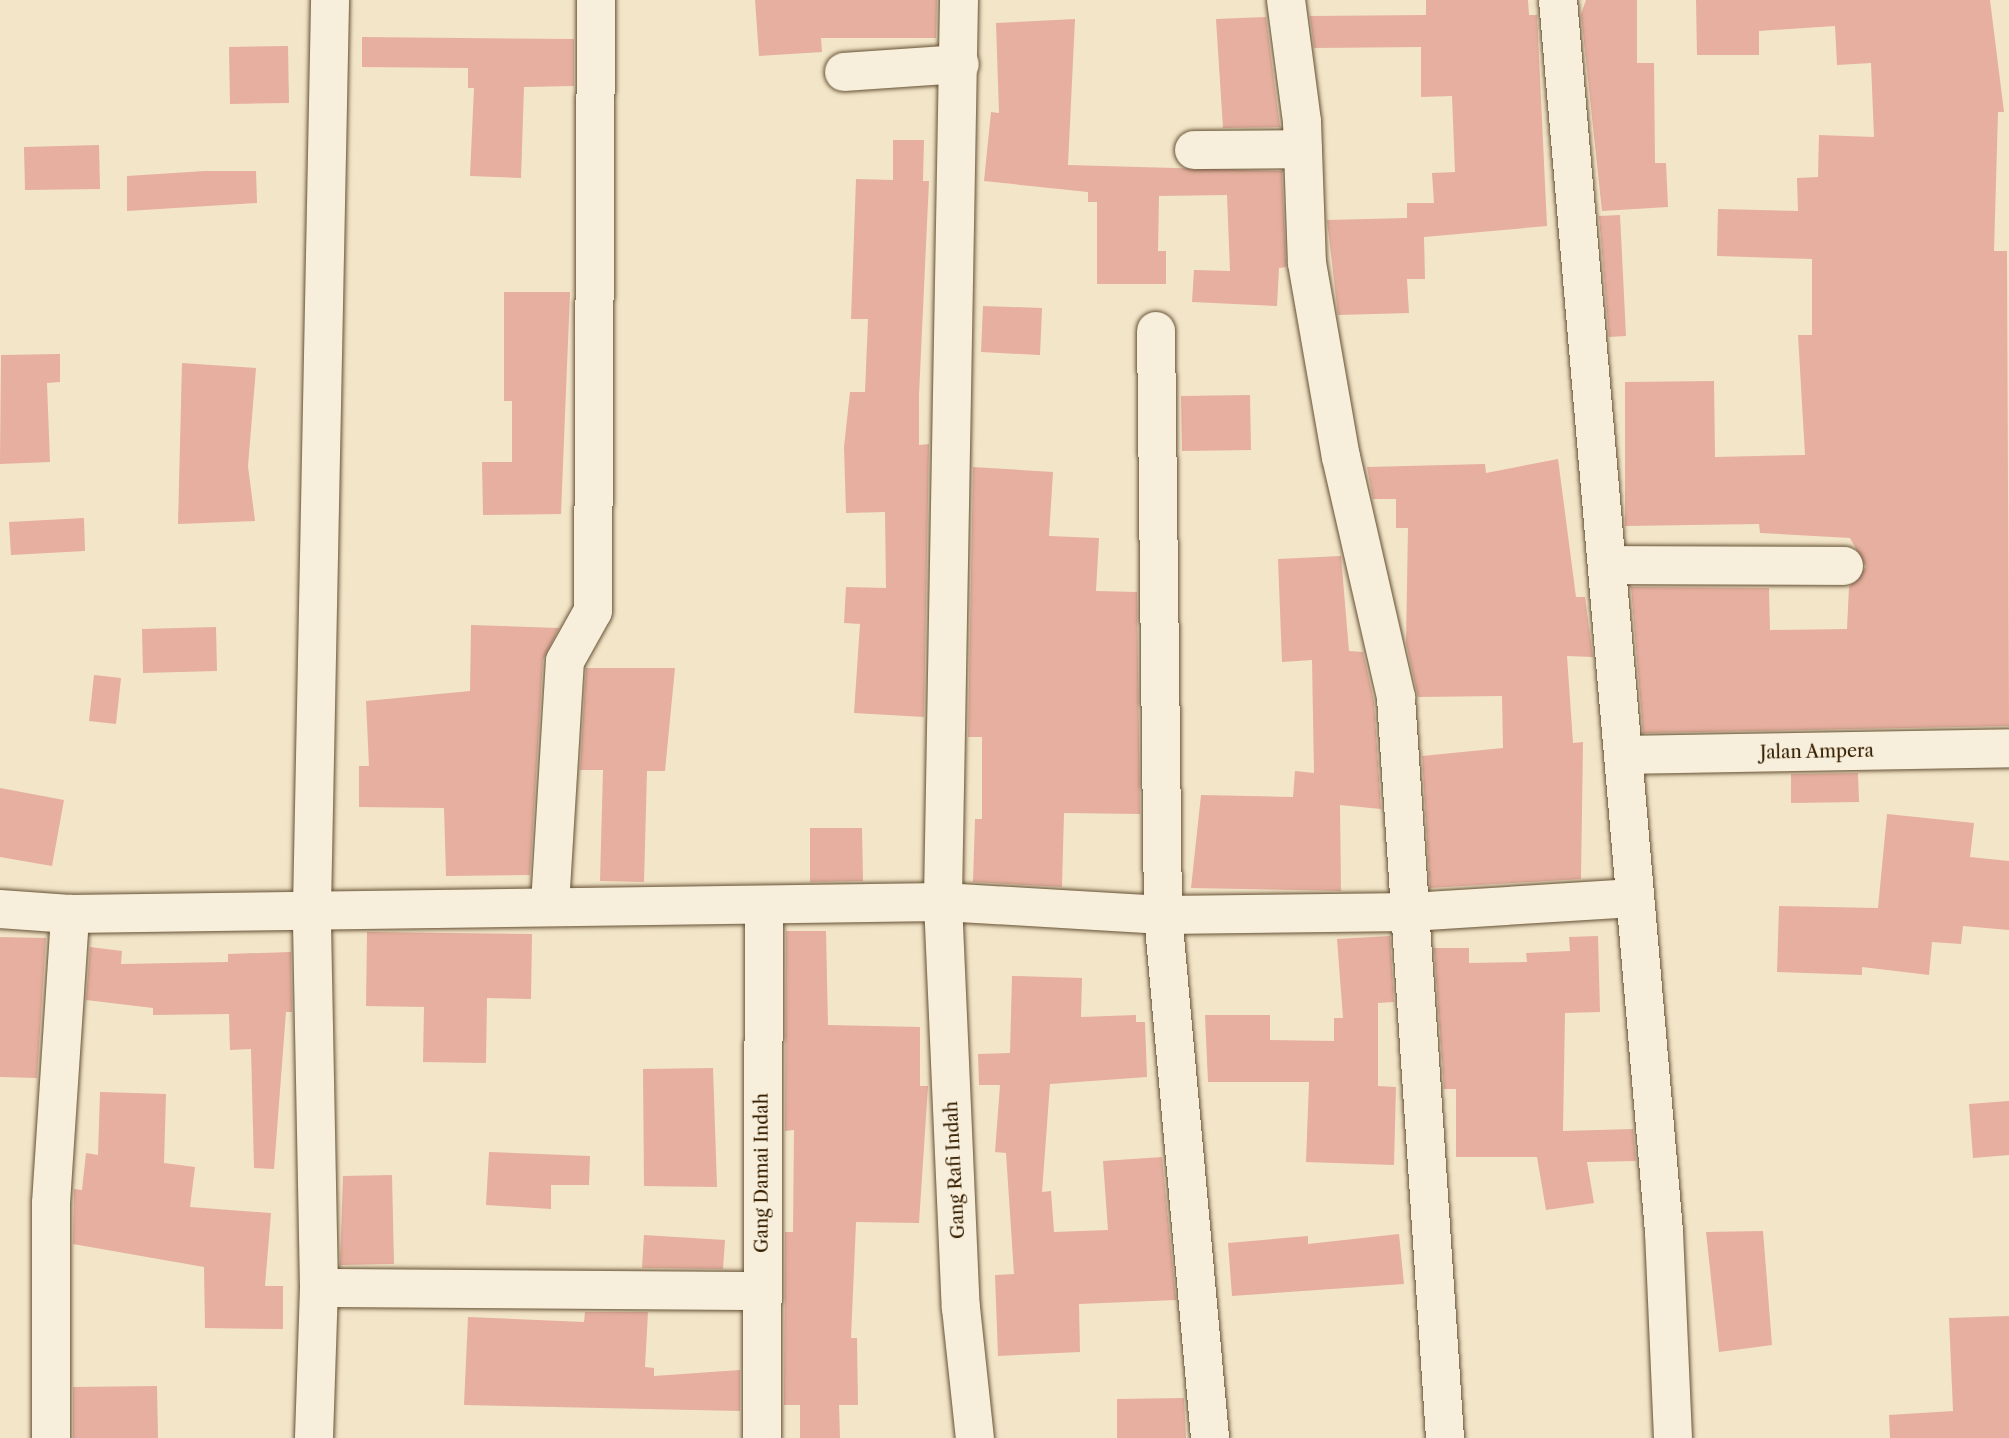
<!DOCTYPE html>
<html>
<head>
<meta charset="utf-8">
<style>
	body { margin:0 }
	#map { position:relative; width:2009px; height:1438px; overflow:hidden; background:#f3e5c8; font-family:"Libre Caslon Text",serif }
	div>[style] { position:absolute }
	.building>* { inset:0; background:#e6af9f }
	.roads { filter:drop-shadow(0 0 2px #665134) drop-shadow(0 0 2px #665134) }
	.minor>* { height:38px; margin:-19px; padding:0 19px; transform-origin:19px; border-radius:19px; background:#f7eedb }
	span { translate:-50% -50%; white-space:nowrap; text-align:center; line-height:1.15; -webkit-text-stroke:6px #f7eedb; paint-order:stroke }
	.street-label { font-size:18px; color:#372002 }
</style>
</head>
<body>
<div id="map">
	<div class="building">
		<i style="clip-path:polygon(755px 0,937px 0,936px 38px,821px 38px,822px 52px,759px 56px)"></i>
		<i style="clip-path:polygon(1426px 0,1528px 0,1529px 15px,1537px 15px,1547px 226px,1424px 237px,1425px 279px,1407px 279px,1409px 313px,1338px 315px,1327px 220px,1407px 218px,1407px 203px,1434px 203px,1432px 173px,1455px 172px,1452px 96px,1421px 97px,1421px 47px,1314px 48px,1310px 16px,1426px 15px)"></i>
		<i style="clip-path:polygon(1586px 0,1637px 0,1637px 63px,1654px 63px,1655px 163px,1666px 163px,1668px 207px,1602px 211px,1581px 14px)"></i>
		<i style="clip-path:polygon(1696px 0,1990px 0,2004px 112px,1998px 112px,1994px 251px,2007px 251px,2009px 726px,1643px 733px,1631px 587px,1769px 588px,1770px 630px,1847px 629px,1849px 587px,1866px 567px,1850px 538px,1760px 533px,1759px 524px,1625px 526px,1625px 382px,1714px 381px,1715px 457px,1805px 455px,1798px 335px,1812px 335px,1812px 259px,1717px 256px,1718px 209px,1798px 211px,1797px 178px,1818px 177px,1819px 135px,1874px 137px,1871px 63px,1837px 65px,1835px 26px,1759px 31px,1759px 55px,1697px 55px)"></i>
		<i style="clip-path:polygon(1266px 17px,1280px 127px,1223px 128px,1216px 19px)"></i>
		<i style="clip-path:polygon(1075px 19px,1068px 165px,1282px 171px,1286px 267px,1279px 268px,1277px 306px,1192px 302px,1194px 270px,1230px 271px,1227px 195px,1159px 196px,1158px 251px,1166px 251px,1166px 284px,1097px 284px,1097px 202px,1088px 202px,1088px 192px,984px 181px,991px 112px,999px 113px,996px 23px)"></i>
		<i style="clip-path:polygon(362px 37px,574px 39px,574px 86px,524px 87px,521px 178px,470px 176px,474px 88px,468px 88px,468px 68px,362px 67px)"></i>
		<i style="clip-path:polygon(288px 46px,289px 103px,230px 104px,229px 47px)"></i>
		<i style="clip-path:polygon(893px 140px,924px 140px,923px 181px,929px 181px,919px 395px,919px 445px,929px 444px,924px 717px,854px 713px,860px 624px,844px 623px,846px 587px,886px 588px,885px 512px,846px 513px,844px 447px,850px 392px,865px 392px,868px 319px,851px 319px,856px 179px,893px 180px)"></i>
		<i style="clip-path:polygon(99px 145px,100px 189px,25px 190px,24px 147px)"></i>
		<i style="clip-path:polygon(205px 171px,256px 171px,257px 203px,127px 211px,127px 176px)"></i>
		<i style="clip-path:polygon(1620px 215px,1626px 336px,1609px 337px,1599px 216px)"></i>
		<i style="clip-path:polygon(504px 292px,570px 292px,561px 514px,483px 515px,482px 462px,512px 462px,512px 401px,504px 401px)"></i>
		<i style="clip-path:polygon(983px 306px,1042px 308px,1040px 355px,981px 352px)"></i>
		<i style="clip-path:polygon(60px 354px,60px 382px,47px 383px,50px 462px,0 464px,1px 355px)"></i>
		<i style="clip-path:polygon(182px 363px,256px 368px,248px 466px,255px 521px,178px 524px)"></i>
		<i style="clip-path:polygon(1250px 395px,1251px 450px,1182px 451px,1181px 396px)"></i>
		<i style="clip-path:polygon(1558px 459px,1576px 597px,1585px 597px,1593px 657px,1567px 656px,1573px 743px,1583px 742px,1581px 879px,1430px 888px,1422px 756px,1503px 748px,1502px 696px,1418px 697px,1406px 643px,1408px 528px,1396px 528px,1396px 499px,1373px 499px,1367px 467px,1485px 464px,1486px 473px)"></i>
		<i style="clip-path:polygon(973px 467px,1053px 472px,1049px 536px,1099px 538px,1096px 591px,1137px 592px,1140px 814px,1064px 813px,1062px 887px,973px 882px,975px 819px,982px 819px,982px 737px,968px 737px)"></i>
		<i style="clip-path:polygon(84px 518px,85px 551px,11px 555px,9px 522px)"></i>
		<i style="clip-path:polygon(1341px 556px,1349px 651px,1363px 652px,1374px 701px,1381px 809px,1340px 805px,1341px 891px,1191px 888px,1201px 795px,1293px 797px,1295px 771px,1314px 773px,1312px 660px,1282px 662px,1278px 559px)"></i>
		<i style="clip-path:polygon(471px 625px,559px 628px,543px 660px,530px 875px,446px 876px,444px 808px,359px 807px,359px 766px,369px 766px,366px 701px,470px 691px)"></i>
		<i style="clip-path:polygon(216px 627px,217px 671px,143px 673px,142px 629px)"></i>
		<i style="clip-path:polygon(586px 668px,675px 668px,665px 771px,647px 771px,644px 882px,600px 881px,603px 770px,580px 770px)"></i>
		<i style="clip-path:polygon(94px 675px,121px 678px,116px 724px,89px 721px)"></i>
		<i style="clip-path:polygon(1858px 773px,1859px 802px,1791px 803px,1791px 774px)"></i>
		<i style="clip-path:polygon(0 788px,64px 800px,52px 866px,0 857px)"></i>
		<i style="clip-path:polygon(1887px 814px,1974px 823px,1970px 857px,2009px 861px,2009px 930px,1963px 926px,1961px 944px,1932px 942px,1929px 975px,1862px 967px,1862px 975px,1777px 972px,1779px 906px,1878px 908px)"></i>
		<i style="clip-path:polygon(810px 828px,862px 828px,863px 881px,810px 882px)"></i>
		<i style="clip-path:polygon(786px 931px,826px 931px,828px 1025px,920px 1027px,920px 1086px,928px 1086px,919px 1223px,856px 1222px,851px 1338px,857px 1338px,858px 1405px,839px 1405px,840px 1438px,800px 1438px,800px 1405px,784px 1405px,785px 1232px,793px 1232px,794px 1130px,785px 1131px)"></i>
		<i style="clip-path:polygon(367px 932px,532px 934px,531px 999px,487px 998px,486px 1063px,423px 1062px,424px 1007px,366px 1006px)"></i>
		<i style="clip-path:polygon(1390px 936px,1394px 1002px,1378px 1003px,1378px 1086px,1396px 1087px,1394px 1165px,1306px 1162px,1309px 1082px,1208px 1082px,1205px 1015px,1270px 1015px,1270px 1040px,1334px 1041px,1334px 1018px,1343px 1018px,1337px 939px)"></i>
		<i style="clip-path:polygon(1598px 936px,1600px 1012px,1565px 1013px,1563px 1131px,1633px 1129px,1636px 1161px,1587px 1162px,1594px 1203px,1546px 1210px,1537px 1157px,1456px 1157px,1456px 1089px,1444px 1089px,1434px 948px,1469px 948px,1469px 963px,1527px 962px,1526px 953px,1570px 951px,1569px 937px)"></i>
		<i style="clip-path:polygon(0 937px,46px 938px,37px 1078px,0 1077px)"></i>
		<i style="clip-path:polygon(90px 947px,122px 951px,121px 964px,228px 962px,228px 954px,291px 952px,292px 1012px,286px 1012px,274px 1169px,254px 1168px,251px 1049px,230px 1050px,229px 1014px,153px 1015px,153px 1008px,86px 1000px)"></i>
		<i style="clip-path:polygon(1012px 976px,1082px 978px,1081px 1017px,1136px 1015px,1136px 1022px,1145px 1022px,1147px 1077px,1050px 1084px,1042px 1192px,1051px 1191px,1054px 1232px,1108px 1230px,1103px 1161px,1162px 1157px,1176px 1300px,1079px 1304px,1080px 1352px,998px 1356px,995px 1275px,1014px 1274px,1006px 1153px,995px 1152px,1000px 1085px,979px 1085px,978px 1054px,1010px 1053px)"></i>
		<i style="clip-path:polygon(713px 1068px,717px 1187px,644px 1186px,643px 1069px)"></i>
		<i style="clip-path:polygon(100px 1092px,166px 1094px,164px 1163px,195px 1167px,190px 1207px,271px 1213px,265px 1286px,283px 1286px,283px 1329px,205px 1328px,204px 1267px,73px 1244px,74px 1189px,82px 1190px,86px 1153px,98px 1155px)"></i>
		<i style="clip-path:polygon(2009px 1101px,2009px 1155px,1973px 1158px,1969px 1104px)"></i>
		<i style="clip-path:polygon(489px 1152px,590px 1156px,589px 1185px,551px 1185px,551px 1209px,486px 1205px)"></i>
		<i style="clip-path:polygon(392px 1175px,394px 1264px,340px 1265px,343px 1176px)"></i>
		<i style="clip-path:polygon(1763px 1231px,1772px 1345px,1719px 1352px,1706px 1232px)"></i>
		<i style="clip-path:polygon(1399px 1234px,1404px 1284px,1232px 1296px,1228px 1243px,1308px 1236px,1308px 1244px)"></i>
		<i style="clip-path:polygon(644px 1235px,725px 1240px,723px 1269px,642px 1268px)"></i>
		<i style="clip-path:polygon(585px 1312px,648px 1312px,645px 1367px,654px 1368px,654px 1376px,740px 1370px,740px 1411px,464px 1405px,468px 1317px,584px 1322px)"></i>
		<i style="clip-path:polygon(2009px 1316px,2009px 1438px,1890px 1438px,1889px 1415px,1953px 1411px,1949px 1318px)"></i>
		<i style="clip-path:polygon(157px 1386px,158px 1438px,73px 1438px,73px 1387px)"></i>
		<i style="clip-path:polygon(1184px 1398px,1186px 1438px,1117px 1438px,1117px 1399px)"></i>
	</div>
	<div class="roads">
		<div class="minor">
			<i style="left:959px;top:0;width:902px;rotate:91.02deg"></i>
			<i style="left:943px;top:902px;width:406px;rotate:87.5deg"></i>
			<i style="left:961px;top:1308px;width:131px;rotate:83.9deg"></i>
			<i style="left:1286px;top:0;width:123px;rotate:82.5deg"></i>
			<i style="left:1302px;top:122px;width:141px;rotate:88deg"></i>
			<i style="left:1307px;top:263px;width:197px;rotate:80.1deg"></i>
			<i style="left:1341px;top:457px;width:247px;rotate:77.1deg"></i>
			<i style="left:1396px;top:698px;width:742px;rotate:86.21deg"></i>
			<i style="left:1558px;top:0;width:1237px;rotate:85.08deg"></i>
			<i style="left:1664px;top:1232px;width:206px;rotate:87.5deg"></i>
			<i style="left:844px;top:72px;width:116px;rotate:-3.9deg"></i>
			<i style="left:1194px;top:150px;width:109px;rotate:-0.5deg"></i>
			<i style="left:1156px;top:331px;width:584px;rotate:89.31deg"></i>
			<i style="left:1163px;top:915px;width:525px;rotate:84.86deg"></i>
			<i style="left:1608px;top:565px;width:236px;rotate:0.2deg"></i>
			<i style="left:1625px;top:755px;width:384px;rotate:-1deg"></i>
			<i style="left:550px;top:905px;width:244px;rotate:-86.5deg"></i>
			<i style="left:565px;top:661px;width:57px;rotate:-60.8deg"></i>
			<i style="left:593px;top:611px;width:611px;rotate:-89.72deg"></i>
			<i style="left:0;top:909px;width:70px;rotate:4.1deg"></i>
			<i style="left:70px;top:914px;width:873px;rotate:-0.79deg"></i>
			<i style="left:943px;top:902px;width:220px;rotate:3.4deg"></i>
			<i style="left:1163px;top:915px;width:248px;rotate:-0.7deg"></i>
			<i style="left:1411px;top:912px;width:223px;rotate:-3.6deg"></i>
			<i style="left:319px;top:1288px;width:442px;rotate:0.4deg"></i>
			<i style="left:51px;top:1438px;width:235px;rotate:-90deg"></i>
			<i style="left:51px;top:1203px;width:290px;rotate:-86.2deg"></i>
			<i style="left:314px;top:1438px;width:150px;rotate:-88.1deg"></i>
			<i style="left:319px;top:1288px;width:380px;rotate:-91.1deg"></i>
			<i style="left:312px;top:908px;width:908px;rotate:-88.86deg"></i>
			<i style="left:762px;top:1438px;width:529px;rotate:-89.78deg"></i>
		</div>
	</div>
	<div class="street-label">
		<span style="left:1817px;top:752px;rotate:-1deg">Jalan Ampera</span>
		<span style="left:955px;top:1170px;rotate:-93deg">Gang Rafi Indah</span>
		<span style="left:762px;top:1173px;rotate:-90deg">Gang Damai Indah</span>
	</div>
</div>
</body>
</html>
